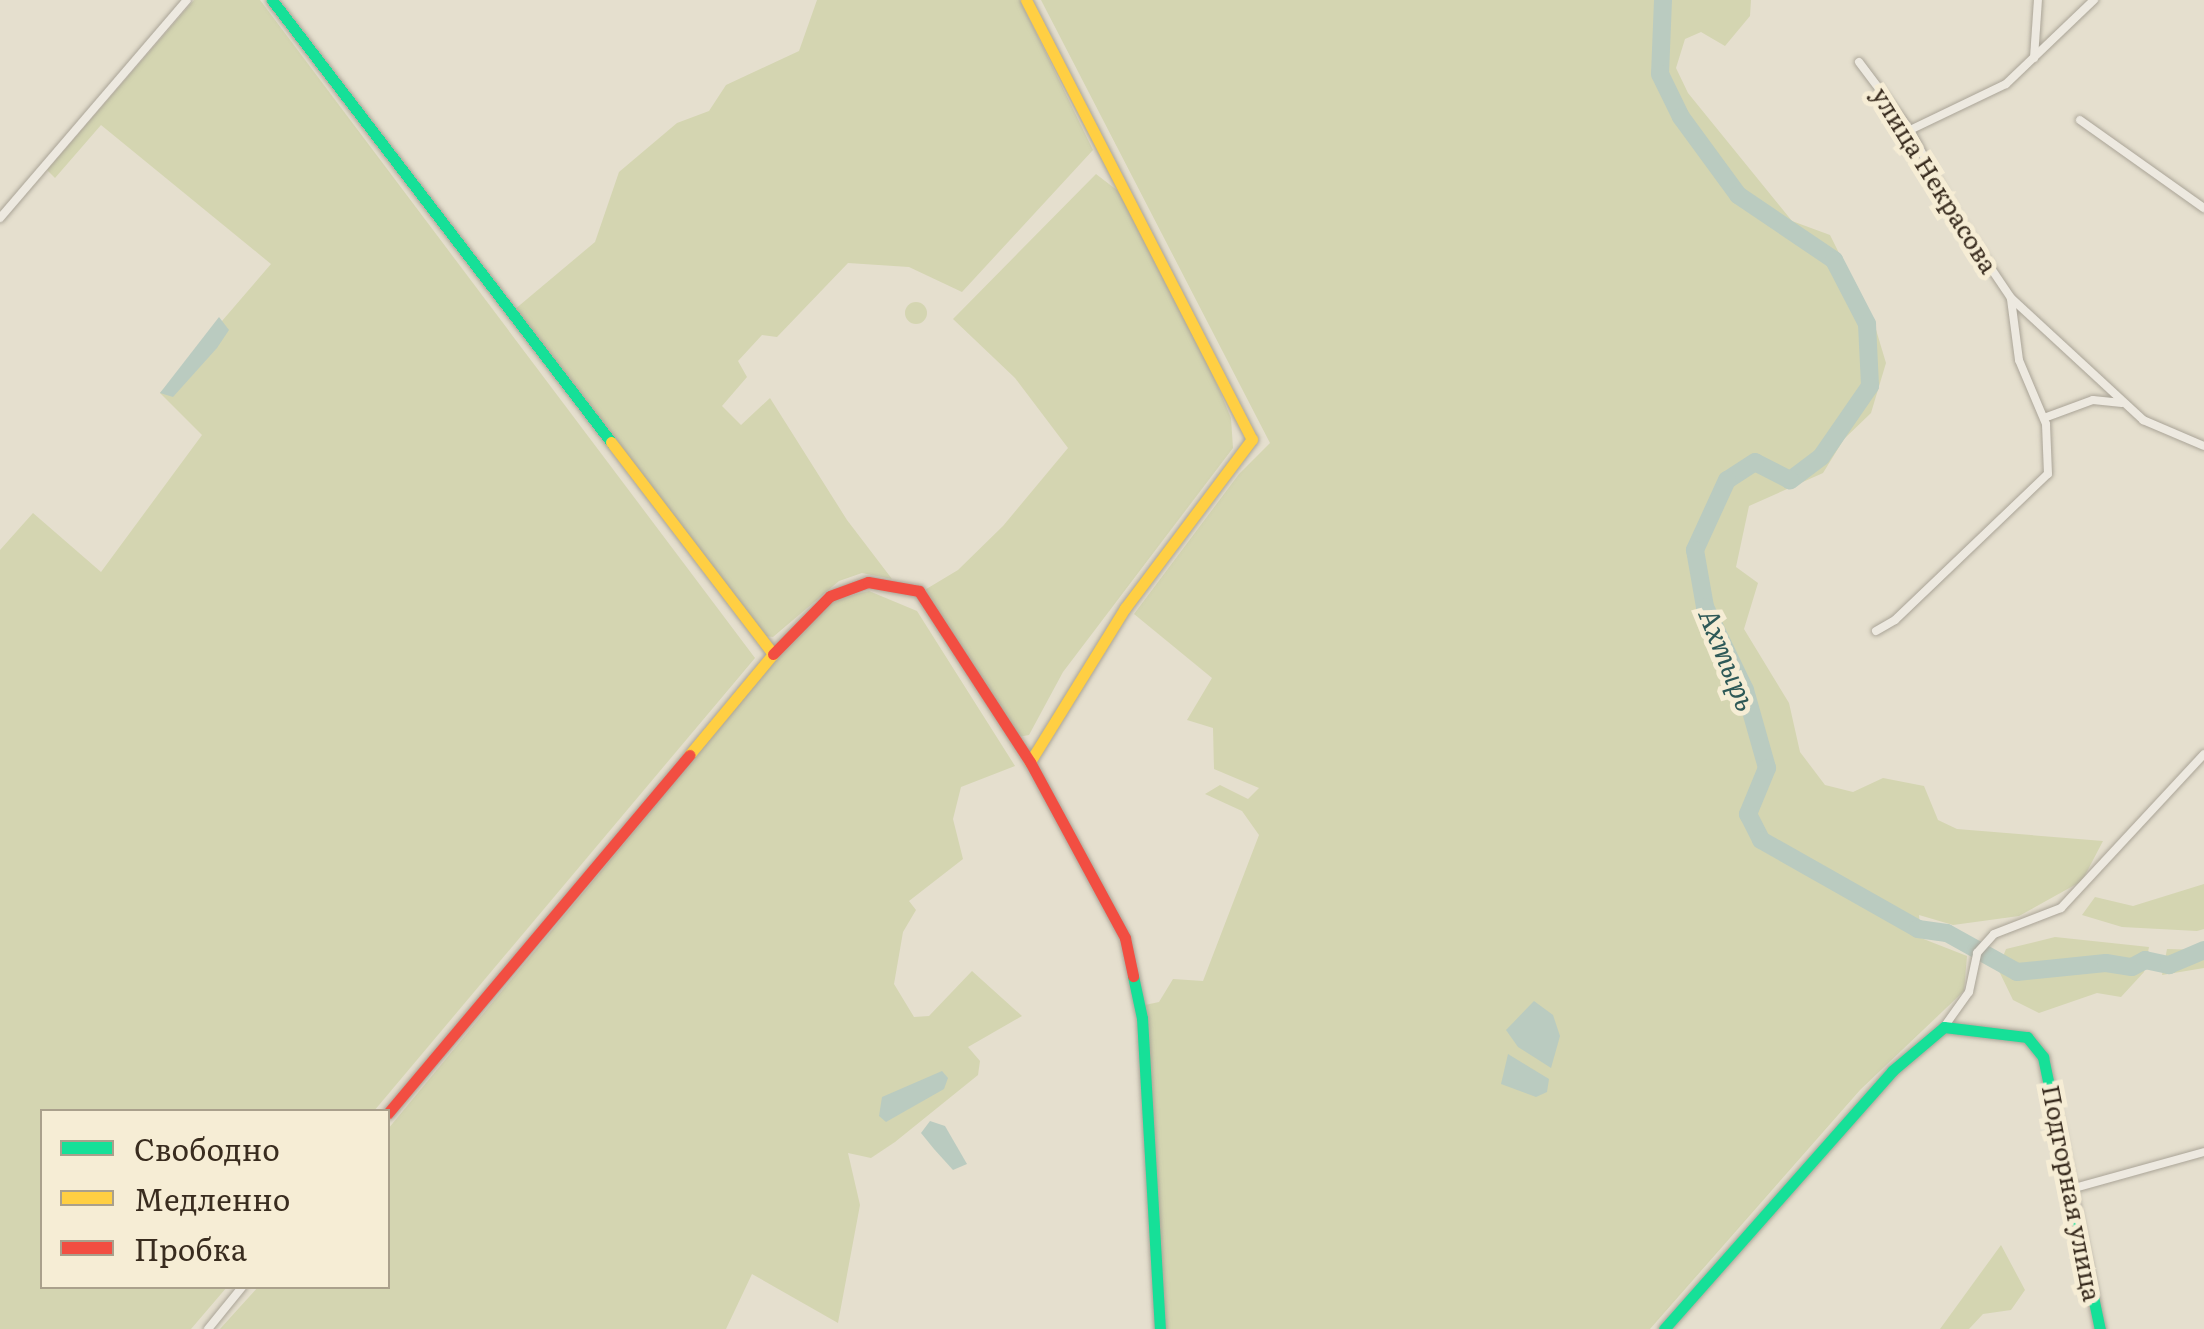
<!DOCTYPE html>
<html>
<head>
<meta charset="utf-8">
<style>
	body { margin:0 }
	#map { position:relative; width:2204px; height:1329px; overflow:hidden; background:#e5dfce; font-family:Literata,serif }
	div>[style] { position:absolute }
	.green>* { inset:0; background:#d4d5b1 }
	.round { border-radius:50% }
	.water>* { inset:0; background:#bacbc0 }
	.river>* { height:18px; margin:-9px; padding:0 9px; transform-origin:9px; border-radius:9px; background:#bacbc0 }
	.roads { filter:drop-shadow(0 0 2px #aaa497) drop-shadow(0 0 2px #aaa497) }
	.street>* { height:8px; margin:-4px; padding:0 4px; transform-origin:4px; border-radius:4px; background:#ede9e0 }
	.fast>* { height:11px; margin:-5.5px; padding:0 5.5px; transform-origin:5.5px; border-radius:5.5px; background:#16e098 }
	.slow>* { height:11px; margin:-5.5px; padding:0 5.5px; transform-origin:5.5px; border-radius:5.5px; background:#ffcf43 }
	.jam>* { height:11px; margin:-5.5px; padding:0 5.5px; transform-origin:5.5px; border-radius:5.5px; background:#f24e42 }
	span { translate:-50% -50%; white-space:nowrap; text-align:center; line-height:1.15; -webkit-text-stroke:10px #f6edd5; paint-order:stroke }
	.street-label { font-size:25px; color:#392c1f }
	.water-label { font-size:28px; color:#2e5957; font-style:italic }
	.legend { position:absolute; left:40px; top:1109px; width:350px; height:180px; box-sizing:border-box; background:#f6edd5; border:2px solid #aaa08c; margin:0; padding:12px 18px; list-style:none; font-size:30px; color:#392c1f }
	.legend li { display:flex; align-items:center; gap:20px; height:50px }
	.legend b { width:50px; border:2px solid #aaa08c }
</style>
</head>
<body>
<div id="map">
	<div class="green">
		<i style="clip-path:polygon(194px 0,260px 0,755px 658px,374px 1111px,42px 1112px,42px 1286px,227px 1287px,191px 1329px,0 1329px,0 550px,33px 513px,101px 572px,202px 435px,160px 393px,271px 264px,101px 125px,55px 178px,47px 170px)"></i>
		<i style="clip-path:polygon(817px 0,1020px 0,1093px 150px,962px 292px,909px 267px,848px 263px,777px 337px,762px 335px,738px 361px,747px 377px,722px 406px,741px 425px,770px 398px,847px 520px,892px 579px,862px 573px,839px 581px,773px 637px,764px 636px,514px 310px,595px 242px,619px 172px,677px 123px,709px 111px,726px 85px,799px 51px)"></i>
		<i style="clip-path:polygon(1041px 0,1751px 0,1750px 16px,1725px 46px,1701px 32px,1685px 39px,1676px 68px,1688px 93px,1792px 221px,1830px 235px,1874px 323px,1886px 363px,1871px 413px,1844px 439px,1823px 473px,1749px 506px,1736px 567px,1758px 583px,1744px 629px,1789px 703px,1800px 752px,1825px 785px,1853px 792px,1883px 778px,1924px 786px,1938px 820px,1957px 829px,2103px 841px,2082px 881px,2019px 916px,1953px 925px,1919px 915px,1921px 938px,1967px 956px,1964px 991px,1860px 1090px,1650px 1329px,1165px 1329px,1145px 1005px,1159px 1002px,1173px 979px,1203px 981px,1259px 835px,1242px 811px,1205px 794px,1220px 785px,1248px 799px,1259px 788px,1214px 769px,1213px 728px,1187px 720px,1212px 678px,1134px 614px,1239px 474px,1270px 443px)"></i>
		<i style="clip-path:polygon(1096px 174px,1122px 194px,1204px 354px,1231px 418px,1233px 448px,1063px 672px,1029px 735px,1018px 737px,923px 591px,958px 570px,1003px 526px,1068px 448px,1015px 378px,953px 319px)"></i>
		<i class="round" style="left:905px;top:302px;width:22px;height:22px"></i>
		<i style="clip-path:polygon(869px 591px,917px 611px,1015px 766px,961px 787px,953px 819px,963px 859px,909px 901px,916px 910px,903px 932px,894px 984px,914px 1017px,929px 1016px,972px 971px,1022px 1016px,968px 1047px,980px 1061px,978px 1075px,895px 1142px,871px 1158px,848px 1153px,860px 1205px,838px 1323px,752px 1274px,726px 1329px,220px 1329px,258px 1287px,388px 1286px,388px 1129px,781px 653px,832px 600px)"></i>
		<i style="clip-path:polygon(2204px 884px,2204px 929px,2197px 931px,2122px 927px,2082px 915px,2095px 897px,2133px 906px)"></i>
		<i style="clip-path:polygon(2055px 937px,2149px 947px,2144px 972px,2121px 997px,2097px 993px,2039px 1013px,2013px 1000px,1998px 969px,2006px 949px)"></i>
		<i style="clip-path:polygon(2167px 949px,2204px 950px,2204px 968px,2162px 975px)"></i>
		<i style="clip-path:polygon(2001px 1245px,2025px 1290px,2011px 1310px,1983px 1314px,1969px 1329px,1940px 1329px)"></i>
	</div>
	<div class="water">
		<i style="clip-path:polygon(219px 317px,229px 330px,217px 348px,173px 397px,160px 393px)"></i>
		<i style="clip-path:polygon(1534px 1001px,1553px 1015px,1560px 1036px,1551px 1068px,1518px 1047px,1506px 1030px)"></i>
		<i style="clip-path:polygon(1508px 1054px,1549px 1079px,1547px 1092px,1536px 1097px,1501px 1084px)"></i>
		<i style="clip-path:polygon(942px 1071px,948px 1078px,944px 1089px,886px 1122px,879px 1116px,882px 1097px)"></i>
		<i style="clip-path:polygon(930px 1121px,945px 1126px,967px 1164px,953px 1170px,934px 1149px,921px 1133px)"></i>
	</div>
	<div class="river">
		<i style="left:1663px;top:0;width:74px;rotate:92.3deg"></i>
		<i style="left:1660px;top:74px;width:48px;rotate:64deg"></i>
		<i style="left:1681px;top:117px;width:97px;rotate:53.8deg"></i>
		<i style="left:1738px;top:195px;width:116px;rotate:34.1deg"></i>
		<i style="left:1834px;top:260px;width:72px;rotate:62.7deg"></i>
		<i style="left:1867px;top:324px;width:62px;rotate:87.2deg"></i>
		<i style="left:1870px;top:386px;width:86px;rotate:124.6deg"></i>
		<i style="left:1821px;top:457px;width:39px;rotate:143deg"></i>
		<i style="left:1790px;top:480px;width:39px;rotate:-153deg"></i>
		<i style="left:1755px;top:462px;width:33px;rotate:147deg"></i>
		<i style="left:1727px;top:480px;width:77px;rotate:114.6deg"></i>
		<i style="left:1695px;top:550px;width:58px;rotate:80deg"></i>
		<i style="left:1705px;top:607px;width:92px;rotate:64.3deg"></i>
		<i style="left:1745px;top:690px;width:81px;rotate:74.2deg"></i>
		<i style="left:1767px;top:768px;width:50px;rotate:112.4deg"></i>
		<i style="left:1748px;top:814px;width:29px;rotate:63deg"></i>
		<i style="left:1761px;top:840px;width:180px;rotate:29.5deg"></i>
		<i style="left:1918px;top:929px;width:29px;rotate:8deg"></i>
		<i style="left:1947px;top:933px;width:80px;rotate:29.1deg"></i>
		<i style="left:2017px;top:972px;width:89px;rotate:-5.8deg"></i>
		<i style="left:2106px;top:963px;width:26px;rotate:9deg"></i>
		<i style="left:2132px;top:967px;width:15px;rotate:-28deg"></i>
		<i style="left:2145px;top:960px;width:25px;rotate:12deg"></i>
		<i style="left:2169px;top:965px;width:38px;rotate:-23deg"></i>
	</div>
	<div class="roads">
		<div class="street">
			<i style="left:2034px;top:58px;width:58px;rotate:-86.1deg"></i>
			<i style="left:1859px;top:62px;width:85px;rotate:53.1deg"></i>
			<i style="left:1910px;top:130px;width:93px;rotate:62.3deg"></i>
			<i style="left:1953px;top:212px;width:104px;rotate:56deg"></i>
			<i style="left:2011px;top:298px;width:180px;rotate:42.7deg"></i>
			<i style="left:2143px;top:420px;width:66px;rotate:23.1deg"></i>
			<i style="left:2080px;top:120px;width:152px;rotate:35.4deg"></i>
			<i style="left:1910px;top:130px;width:106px;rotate:-25.6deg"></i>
			<i style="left:2006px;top:84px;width:122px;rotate:-43.7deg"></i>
			<i style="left:0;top:218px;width:287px;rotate:-49.4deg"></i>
			<i style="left:2044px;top:418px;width:52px;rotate:-20.2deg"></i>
			<i style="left:2093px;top:400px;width:29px;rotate:6deg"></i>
			<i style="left:1876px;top:631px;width:22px;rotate:-30deg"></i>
			<i style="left:1895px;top:620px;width:211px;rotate:-43.7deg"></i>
			<i style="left:2048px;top:474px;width:50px;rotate:-92.3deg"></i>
			<i style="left:2046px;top:424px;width:69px;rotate:-112.9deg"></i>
			<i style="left:2019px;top:360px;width:62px;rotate:-97.5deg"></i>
			<i style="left:1944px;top:1027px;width:43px;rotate:-54.5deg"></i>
			<i style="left:1969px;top:992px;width:40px;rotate:-78deg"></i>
			<i style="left:1977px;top:953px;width:25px;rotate:-48deg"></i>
			<i style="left:1994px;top:934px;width:72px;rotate:-21.2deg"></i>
			<i style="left:2061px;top:908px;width:210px;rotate:-47.1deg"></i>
			<i style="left:2067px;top:1190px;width:142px;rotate:-15.5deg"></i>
			<i style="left:208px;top:1329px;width:55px;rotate:-50.9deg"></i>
		</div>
		<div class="fast">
			<i style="left:272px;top:0;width:557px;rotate:52.51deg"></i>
			<i style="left:1133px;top:976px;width:43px;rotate:77.9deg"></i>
			<i style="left:1142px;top:1018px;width:312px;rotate:86.7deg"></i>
			<i style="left:1664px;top:1329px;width:344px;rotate:-48.5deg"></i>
			<i style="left:1892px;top:1071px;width:68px;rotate:-40.2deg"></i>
			<i style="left:1944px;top:1027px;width:84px;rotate:6.9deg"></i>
			<i style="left:2027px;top:1037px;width:26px;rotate:51deg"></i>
			<i style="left:2043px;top:1057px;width:278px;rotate:78.2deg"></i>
		</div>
		<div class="slow">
			<i style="left:1026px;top:0;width:494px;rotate:62.8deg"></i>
			<i style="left:1252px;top:439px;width:211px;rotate:126.9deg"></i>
			<i style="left:1125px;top:608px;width:181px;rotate:121.7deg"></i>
			<i style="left:611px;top:442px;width:267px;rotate:52.6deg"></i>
			<i style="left:773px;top:654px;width:131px;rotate:129.7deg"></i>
		</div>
		<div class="jam">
			<i style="left:773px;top:654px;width:81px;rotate:-45.5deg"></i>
			<i style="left:830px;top:596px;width:40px;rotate:-20.2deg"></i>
			<i style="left:868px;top:582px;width:52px;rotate:10deg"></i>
			<i style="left:919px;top:591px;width:204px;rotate:57deg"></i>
			<i style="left:1030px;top:762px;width:200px;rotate:61.6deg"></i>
			<i style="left:1125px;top:938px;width:39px;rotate:78deg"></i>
			<i style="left:388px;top:1113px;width:468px;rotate:-49.9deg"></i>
		</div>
	</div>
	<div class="street-label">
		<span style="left:1935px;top:180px;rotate:58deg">улица Некрасова</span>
		<span style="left:2072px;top:1193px;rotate:79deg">Подгорная улица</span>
	</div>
	<div class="water-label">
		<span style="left:1729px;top:659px;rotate:68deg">Ахтырь</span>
	</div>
	<ul class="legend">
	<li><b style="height:12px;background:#16e098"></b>Свободно</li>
	<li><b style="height:12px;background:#ffcf43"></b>Медленно</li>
	<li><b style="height:12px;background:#f24e42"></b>Пробка</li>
	</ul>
</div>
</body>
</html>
